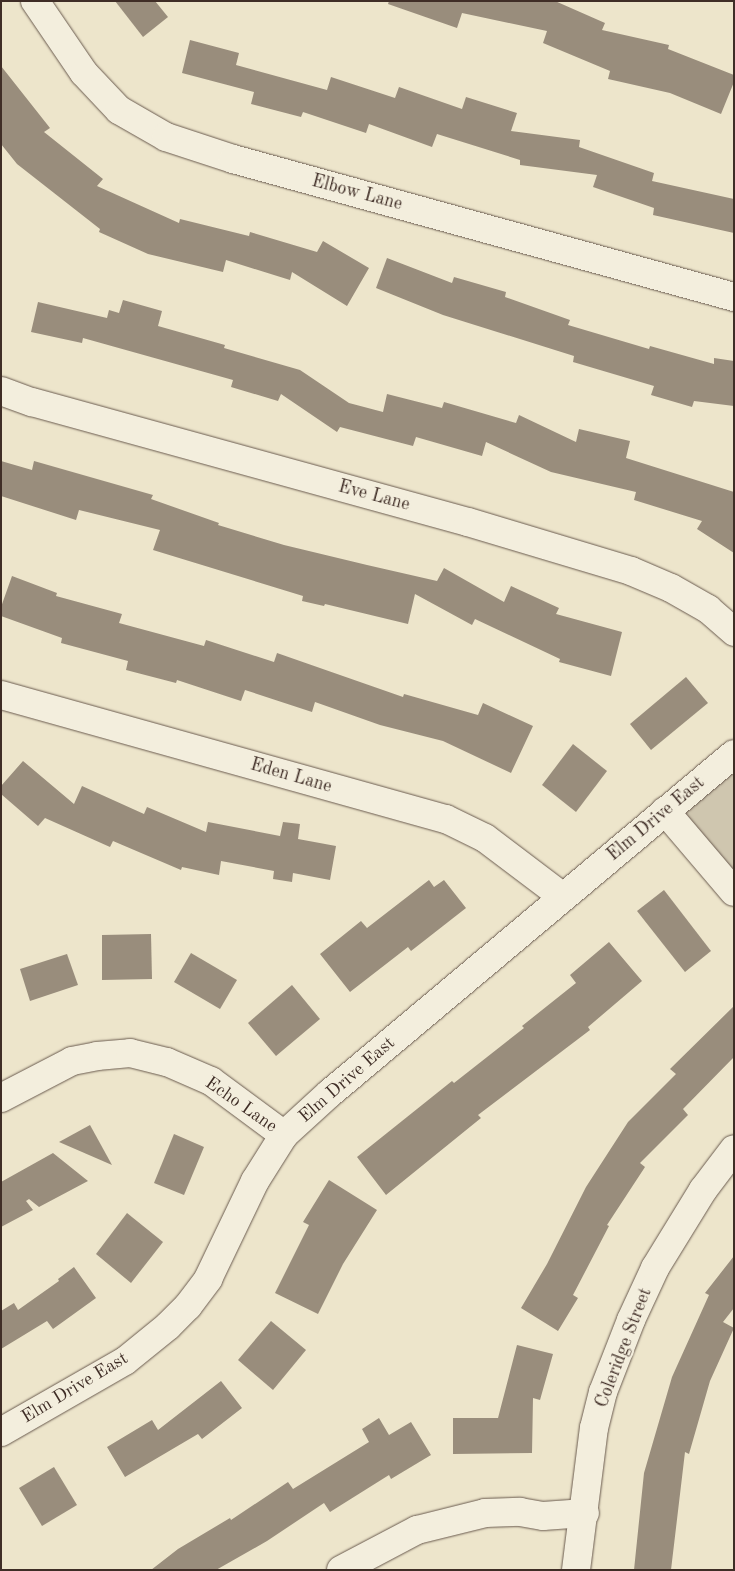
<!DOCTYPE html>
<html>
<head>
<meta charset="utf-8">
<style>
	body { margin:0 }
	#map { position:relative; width:735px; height:1571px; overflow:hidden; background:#ede5cb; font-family:"Old Standard TT",serif }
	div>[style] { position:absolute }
	.green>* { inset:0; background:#cfc6af }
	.building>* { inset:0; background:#998d7c }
	.roads { filter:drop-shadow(0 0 1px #6a5b4f) drop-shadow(0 0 1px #6a5b4f) }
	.minor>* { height:28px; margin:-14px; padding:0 14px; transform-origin:14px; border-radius:14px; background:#f3eedd }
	span { translate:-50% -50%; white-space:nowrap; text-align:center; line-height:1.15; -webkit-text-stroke:4.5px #f3eedd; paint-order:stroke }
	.street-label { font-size:18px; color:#3f2d26 }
	.frame { position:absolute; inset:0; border:2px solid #3f2d26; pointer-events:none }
</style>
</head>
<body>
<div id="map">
	<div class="green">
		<i style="clip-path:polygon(734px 760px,734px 886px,671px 812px)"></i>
	</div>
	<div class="building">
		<i style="clip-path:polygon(115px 1px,155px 1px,168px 17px,143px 37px)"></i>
		<i style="clip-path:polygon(389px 1px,555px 1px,605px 23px,602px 30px,669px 45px,668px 49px,734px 75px,734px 82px,721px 114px,670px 93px,608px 79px,610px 71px,543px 43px,547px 31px,462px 13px,457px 28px,388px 4px)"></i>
		<i style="clip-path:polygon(190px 40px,239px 53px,236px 65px,327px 90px,331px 77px,395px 98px,399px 87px,462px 109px,466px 97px,517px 113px,511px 131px,580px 140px,579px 147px,654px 173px,652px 181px,734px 199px,734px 233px,653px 215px,654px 208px,593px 187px,597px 175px,520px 165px,520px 160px,437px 134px,432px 147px,369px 124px,366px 133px,303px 112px,301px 117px,251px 104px,254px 92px,182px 73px)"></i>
		<i style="clip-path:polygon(1px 66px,50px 128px,44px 132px,103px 179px,97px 186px,179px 223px,180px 219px,249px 236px,250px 232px,317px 252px,323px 241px,369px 268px,347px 306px,292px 272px,290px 280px,226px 260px,223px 272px,148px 254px,99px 232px,100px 229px,17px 164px,1px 144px)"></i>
		<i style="clip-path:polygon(387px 258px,452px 283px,454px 277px,506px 292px,505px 297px,570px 320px,568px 325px,649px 349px,650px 346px,714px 364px,714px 358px,734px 361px,734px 406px,694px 401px,692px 407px,651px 395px,654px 386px,573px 362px,574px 356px,443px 315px,376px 288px)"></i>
		<i style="clip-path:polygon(123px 300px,162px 311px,158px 326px,225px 345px,224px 348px,300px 370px,349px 403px,383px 412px,387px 394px,442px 408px,444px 402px,516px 423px,519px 415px,576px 442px,579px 429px,630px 441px,626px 458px,734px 492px,734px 553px,697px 529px,702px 521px,634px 500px,636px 492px,551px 472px,486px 442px,482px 456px,416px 437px,413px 446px,340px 427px,337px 432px,281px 394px,278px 401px,231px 387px,233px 380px,83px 338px,82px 343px,31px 332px,38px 302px,107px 318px,109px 310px,119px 313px)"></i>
		<i style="clip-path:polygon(1px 461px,32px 470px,34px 461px,153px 495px,151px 499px,219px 523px,218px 525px,284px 545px,367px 565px,437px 581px,444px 568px,504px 602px,511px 586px,559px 608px,556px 614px,622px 632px,611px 676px,559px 662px,560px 659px,475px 619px,472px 625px,415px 594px,408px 624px,325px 604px,324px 606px,302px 601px,303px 596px,153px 550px,160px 530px,79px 510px,76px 520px,1px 496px)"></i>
		<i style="clip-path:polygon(12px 576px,57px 593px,56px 596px,122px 614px,119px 623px,204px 646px,206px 640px,274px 662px,277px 653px,403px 697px,404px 694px,478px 715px,483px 703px,533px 726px,511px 773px,443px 741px,380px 725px,315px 702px,312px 712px,245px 690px,241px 701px,177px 680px,176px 683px,126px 670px,128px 661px,61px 643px,62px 638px,1px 616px,1px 607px)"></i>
		<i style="clip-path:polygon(686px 677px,708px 703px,651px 750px,630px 724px)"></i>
		<i style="clip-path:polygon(573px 744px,607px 771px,576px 812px,542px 785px)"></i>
		<i style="clip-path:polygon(23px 761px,74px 804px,82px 786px,144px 814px,147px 807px,206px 832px,208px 822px,280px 836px,283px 822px,300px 824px,298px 839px,336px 846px,330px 880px,293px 873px,292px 882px,273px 879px,274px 871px,221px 861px,219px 875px,182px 867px,181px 870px,113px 841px,110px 847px,45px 818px,38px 826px,1px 794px,1px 786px)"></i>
		<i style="clip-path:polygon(429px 880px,434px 887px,444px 880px,466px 908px,411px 951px,408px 947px,350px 992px,320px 954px,361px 921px,367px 928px)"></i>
		<i style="clip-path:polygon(664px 890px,711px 951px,685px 972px,637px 911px)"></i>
		<i style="clip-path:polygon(151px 934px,152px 979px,102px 980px,102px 935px)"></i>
		<i style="clip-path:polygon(609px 942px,642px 981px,588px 1027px,590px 1030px,478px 1115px,481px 1118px,386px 1195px,357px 1157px,452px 1081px,454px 1083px,524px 1028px,522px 1026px,576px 983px,570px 975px)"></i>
		<i style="clip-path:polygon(191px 953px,237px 980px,220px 1009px,174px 982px)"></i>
		<i style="clip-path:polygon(67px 954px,78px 985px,30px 1001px,20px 969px)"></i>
		<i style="clip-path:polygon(292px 985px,320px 1019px,276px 1056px,248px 1023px)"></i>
		<i style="clip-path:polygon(734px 1006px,734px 1057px,683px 1109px,688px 1115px,640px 1163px,645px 1167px,607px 1225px,609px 1226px,573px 1295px,578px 1298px,558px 1331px,521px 1308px,547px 1264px,586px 1187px,628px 1122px,676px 1074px,670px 1069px)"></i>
		<i style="clip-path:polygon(90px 1125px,112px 1165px,59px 1142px)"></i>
		<i style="clip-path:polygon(174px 1134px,204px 1147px,184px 1195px,154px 1183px)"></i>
		<i style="clip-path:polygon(53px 1153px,88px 1181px,39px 1207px,29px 1199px,26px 1201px,33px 1210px,1px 1227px,1px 1182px)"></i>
		<i style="clip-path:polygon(329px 1180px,377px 1210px,343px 1264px,318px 1314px,275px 1293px,309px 1225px,303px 1222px)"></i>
		<i style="clip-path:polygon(127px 1213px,163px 1242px,131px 1283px,96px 1254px)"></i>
		<i style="clip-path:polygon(734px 1256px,734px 1308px,723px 1322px,734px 1328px,710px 1381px,689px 1454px,685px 1452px,671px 1570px,634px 1570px,644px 1473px,672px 1377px,709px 1295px,705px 1293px)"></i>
		<i style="clip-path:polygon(74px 1267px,96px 1298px,53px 1329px,47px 1321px,1px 1349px,1px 1311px,14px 1303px,18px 1310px,59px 1281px,58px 1279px)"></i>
		<i style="clip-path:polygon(271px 1321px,306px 1350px,273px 1390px,238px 1360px)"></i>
		<i style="clip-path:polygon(517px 1345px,553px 1354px,540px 1400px,533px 1398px,532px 1453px,453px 1454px,453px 1418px,498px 1418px)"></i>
		<i style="clip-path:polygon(221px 1381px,242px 1408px,202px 1439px,198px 1434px,125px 1477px,107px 1447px,152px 1420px,158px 1430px)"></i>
		<i style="clip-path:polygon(379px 1418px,389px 1435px,411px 1422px,431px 1455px,391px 1479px,389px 1475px,330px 1512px,324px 1503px,267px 1541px,216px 1570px,151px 1570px,178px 1549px,230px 1518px,231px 1520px,288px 1482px,293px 1489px,369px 1442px,362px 1429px)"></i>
		<i style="clip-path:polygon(54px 1467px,77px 1505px,42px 1526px,19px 1488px)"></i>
	</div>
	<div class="roads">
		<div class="minor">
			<i style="left:35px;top:1px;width:87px;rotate:55.8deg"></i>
			<i style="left:84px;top:73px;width:51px;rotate:46.6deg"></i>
			<i style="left:119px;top:110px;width:54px;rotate:29.9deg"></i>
			<i style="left:166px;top:137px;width:71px;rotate:18.2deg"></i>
			<i style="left:233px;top:159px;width:520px;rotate:15.4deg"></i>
			<i style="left:1px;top:391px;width:33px;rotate:20deg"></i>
			<i style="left:32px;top:402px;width:452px;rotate:15.4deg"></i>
			<i style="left:468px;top:522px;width:170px;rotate:16.7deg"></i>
			<i style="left:631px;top:571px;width:43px;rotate:23deg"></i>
			<i style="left:671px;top:588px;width:43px;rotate:29.6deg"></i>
			<i style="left:708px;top:609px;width:35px;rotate:41deg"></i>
			<i style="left:1px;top:695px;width:462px;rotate:15.6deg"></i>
			<i style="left:446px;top:819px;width:43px;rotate:26deg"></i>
			<i style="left:485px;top:838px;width:98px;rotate:37.1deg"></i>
			<i style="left:665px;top:811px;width:106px;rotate:49.6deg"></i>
			<i style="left:1px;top:1098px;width:80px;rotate:-27.5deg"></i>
			<i style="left:72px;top:1061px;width:25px;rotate:-11deg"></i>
			<i style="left:97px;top:1056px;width:33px;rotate:-5deg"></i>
			<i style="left:130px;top:1053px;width:38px;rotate:14deg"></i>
			<i style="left:167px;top:1062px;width:48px;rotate:23.4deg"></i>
			<i style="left:211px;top:1081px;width:91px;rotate:36.5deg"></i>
			<i style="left:1px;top:1432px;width:143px;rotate:-29.8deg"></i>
			<i style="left:125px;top:1361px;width:55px;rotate:-39.1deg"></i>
			<i style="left:168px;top:1326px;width:28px;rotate:-45deg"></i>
			<i style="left:188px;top:1306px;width:34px;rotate:-53deg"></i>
			<i style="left:208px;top:1279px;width:109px;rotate:-64.4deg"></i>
			<i style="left:255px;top:1181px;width:54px;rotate:-57.8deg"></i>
			<i style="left:284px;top:1135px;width:62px;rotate:-42.4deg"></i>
			<i style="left:330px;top:1093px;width:527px;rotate:-40deg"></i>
			<i style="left:341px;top:1570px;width:86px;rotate:-27.8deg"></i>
			<i style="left:417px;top:1530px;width:70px;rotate:-14deg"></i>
			<i style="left:485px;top:1513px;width:35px;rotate:-2deg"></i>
			<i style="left:520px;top:1512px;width:23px;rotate:10deg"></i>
			<i style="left:543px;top:1516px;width:42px;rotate:-4.1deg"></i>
			<i style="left:576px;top:1570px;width:143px;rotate:-82.8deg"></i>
			<i style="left:594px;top:1428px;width:37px;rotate:-76deg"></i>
			<i style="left:603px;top:1392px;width:77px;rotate:-68.7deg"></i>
			<i style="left:631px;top:1320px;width:57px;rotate:-65.2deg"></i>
			<i style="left:655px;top:1268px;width:92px;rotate:-58.4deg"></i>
			<i style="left:703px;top:1190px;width:51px;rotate:-52.9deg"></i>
		</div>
	</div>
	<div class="street-label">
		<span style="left:357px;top:193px;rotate:15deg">Elbow Lane</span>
		<span style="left:374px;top:496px;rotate:15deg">Eve Lane</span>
		<span style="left:291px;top:776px;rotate:16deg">Eden Lane</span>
		<span style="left:656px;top:819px;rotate:-40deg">Elm Drive East</span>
		<span style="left:347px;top:1080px;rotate:-41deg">Elm Drive East</span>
		<span style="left:241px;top:1105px;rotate:35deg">Echo Lane</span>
		<span style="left:624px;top:1348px;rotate:-69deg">Coleridge Street</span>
		<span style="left:75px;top:1388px;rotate:-31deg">Elm Drive East</span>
	</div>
	<div class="frame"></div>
</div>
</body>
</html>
